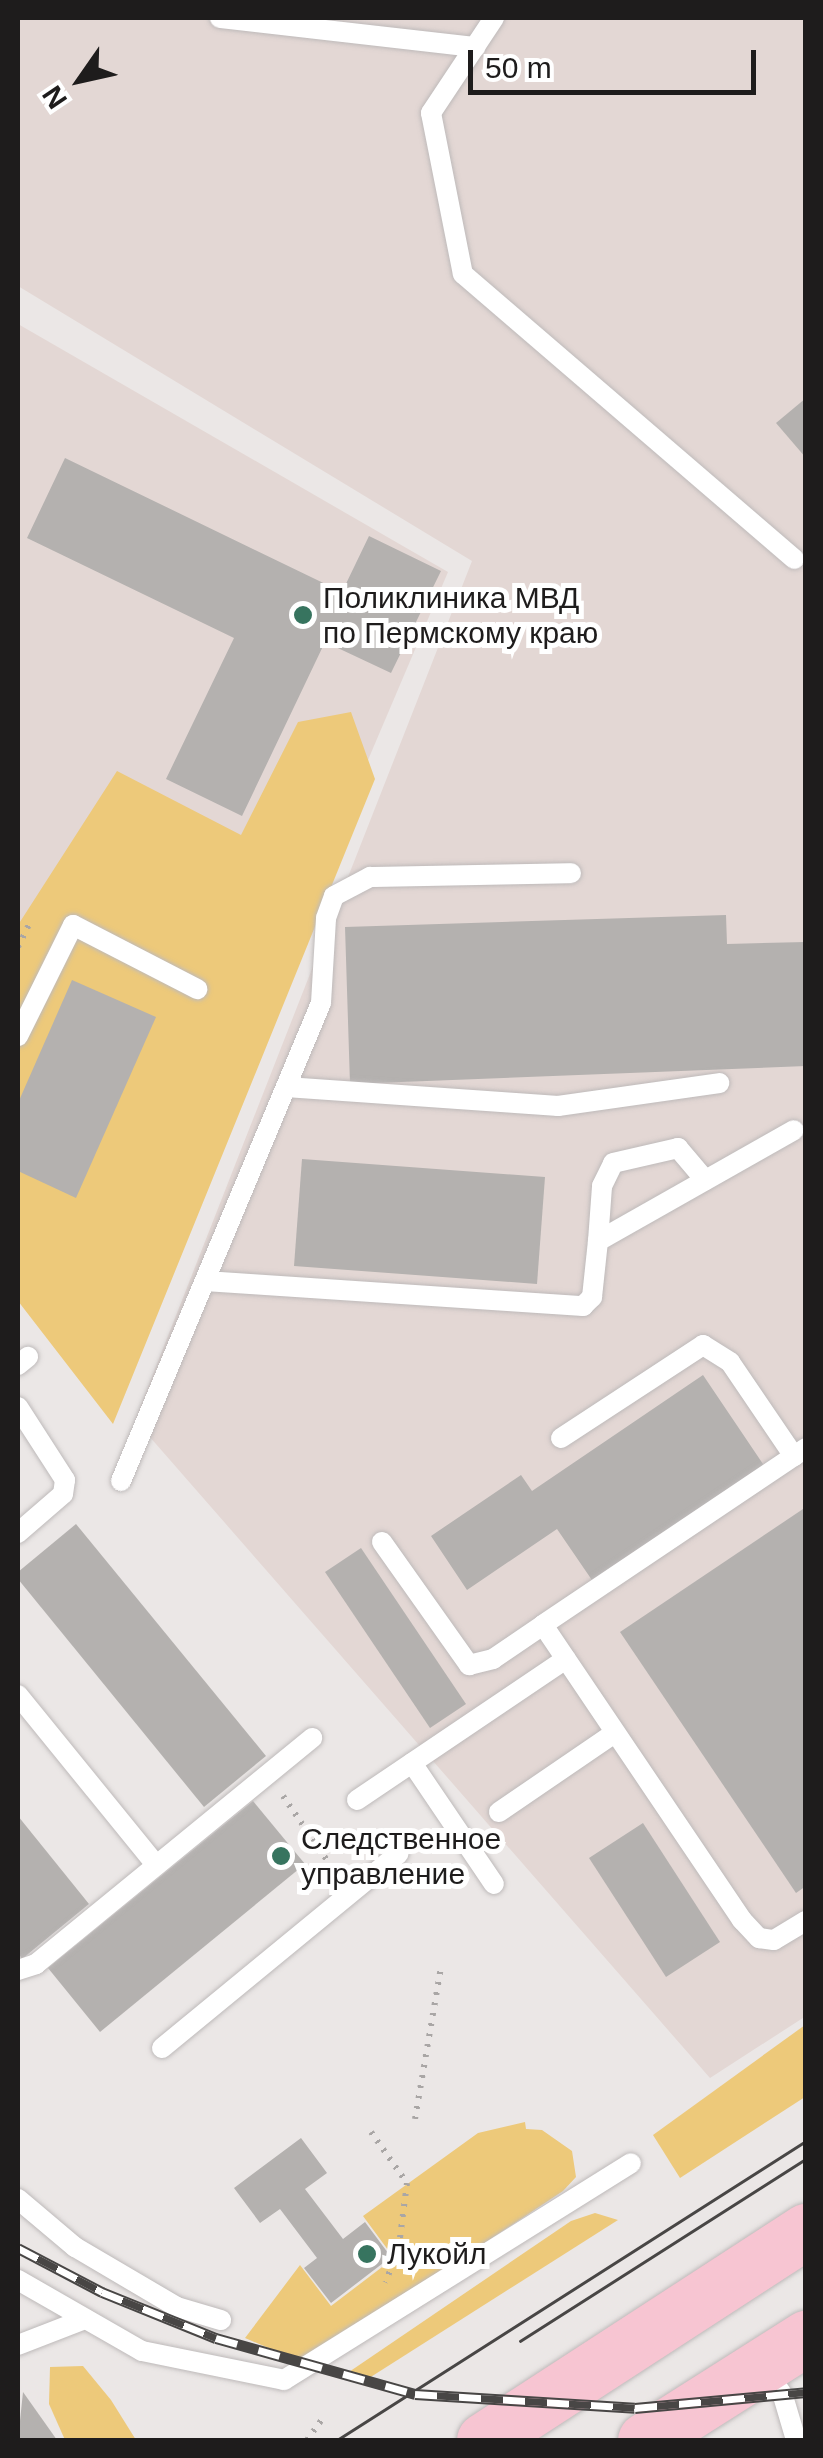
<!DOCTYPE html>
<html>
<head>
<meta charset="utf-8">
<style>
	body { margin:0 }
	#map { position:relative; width:823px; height:2458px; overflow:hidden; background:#ebe7e6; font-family:Helvetica,sans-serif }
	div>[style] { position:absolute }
	.built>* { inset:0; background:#e3d7d4 }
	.green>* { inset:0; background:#edc97a }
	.building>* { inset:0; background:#b4b1af }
	.path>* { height:6px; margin-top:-3px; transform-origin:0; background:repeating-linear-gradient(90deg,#a9a6a5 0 2.5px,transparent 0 10.5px) }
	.roads { filter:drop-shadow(0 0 2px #bebaba) drop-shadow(0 0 2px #bebaba) }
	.service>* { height:20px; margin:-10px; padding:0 10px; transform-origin:10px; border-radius:10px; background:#fff }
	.primary>* { height:55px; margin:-27.5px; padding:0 27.5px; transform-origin:27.5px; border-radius:27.5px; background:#f7c5d2 }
	.tram>* { height:2.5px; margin:-1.25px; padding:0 1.25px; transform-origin:1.25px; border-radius:1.25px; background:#484645 }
	.rail>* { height:11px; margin-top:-5.5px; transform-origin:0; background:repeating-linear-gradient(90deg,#fff 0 22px,#484645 0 44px); box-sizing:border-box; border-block:2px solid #484645 }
	.dots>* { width:28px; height:28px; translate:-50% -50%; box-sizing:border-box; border:5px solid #fff; border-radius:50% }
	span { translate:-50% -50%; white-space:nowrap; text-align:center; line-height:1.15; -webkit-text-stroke:10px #fff; paint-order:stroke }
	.poi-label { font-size:30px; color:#1e1c1c }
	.left { translate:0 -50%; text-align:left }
	.frame { position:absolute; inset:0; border:20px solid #1e1c1c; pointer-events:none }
	.north { position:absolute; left:30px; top:30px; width:100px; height:100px; -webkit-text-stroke:8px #fff; paint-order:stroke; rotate:236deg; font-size:28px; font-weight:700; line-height:40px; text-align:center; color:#1e1c1c }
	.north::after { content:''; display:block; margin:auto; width:35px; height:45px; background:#1e1c1c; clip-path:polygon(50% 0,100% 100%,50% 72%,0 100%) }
	.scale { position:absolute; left:468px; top:50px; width:288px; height:45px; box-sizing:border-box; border:5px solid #1e1c1c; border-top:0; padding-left:12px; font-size:30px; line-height:35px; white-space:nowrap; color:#1e1c1c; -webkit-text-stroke:8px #fff; paint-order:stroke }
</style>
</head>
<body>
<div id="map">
	<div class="built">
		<i style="clip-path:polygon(18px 18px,805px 18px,806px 2016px,710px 2078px,135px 1420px,472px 561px,18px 286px)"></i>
		<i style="clip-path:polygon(18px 324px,448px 572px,291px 941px,18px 978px)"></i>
	</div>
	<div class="green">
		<i style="clip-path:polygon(351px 712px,375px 779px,113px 1424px,18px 1301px,18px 925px,117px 771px,241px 835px,298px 722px)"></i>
		<i style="clip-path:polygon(805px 2025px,805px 2097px,680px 2178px,653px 2135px)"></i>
		<i style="clip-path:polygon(525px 2122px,526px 2129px,542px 2130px,572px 2151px,576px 2177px,563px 2191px,314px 2356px,299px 2361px,245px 2338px,300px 2265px,331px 2306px,394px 2258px,363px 2216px,478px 2133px)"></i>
		<i style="clip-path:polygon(595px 2213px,618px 2220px,366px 2380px,346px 2374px,571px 2221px)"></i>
		<i style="clip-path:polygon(83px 2366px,111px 2400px,136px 2440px,65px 2440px,49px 2404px,50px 2367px)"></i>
	</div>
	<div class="building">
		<i style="clip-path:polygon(806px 398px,806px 458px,776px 423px)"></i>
		<i style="clip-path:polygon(65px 458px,342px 592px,369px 536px,441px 571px,391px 673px,325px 642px,242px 816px,166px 779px,234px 638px,27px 538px)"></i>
		<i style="clip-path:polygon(726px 915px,727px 944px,806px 942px,806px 1066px,350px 1084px,345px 927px)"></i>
		<i style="clip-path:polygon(72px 980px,156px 1017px,76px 1198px,18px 1171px,18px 1103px)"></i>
		<i style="clip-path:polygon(302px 1159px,545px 1177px,537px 1284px,294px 1266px)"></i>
		<i style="clip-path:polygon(703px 1375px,767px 1470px,596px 1586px,557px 1529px,467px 1590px,431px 1536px,521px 1475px,532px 1491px)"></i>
		<i style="clip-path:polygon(806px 1507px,806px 1886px,796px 1893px,620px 1632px)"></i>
		<i style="clip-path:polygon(76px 1524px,266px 1756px,204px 1807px,18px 1579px,18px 1572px)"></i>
		<i style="clip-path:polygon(361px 1548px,466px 1704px,430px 1728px,325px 1572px)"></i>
		<i style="clip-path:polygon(253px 1801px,305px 1864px,100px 2032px,48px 1968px)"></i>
		<i style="clip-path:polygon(18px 1816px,89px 1904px,22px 1959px,18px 1953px)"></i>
		<i style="clip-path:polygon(643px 1823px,720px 1942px,666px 1977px,589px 1858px)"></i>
		<i style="clip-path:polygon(301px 2138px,327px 2173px,305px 2189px,343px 2239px,365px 2222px,391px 2257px,331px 2303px,304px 2268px,317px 2258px,280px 2209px,260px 2223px,234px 2188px)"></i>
		<i style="clip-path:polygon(23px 2392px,57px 2440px,18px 2440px)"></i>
	</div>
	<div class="path">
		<i style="left:18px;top:947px;width:28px;rotate:-64deg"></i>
		<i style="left:283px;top:1796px;width:92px;rotate:55.6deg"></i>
		<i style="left:415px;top:2119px;width:154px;rotate:-80.3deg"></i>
		<i style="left:371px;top:2132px;width:62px;rotate:54.8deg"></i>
		<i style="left:407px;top:2183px;width:71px;rotate:97.3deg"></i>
		<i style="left:398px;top:2253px;width:32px;rotate:114deg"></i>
		<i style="left:307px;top:2440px;width:29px;rotate:-54deg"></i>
	</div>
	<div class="roads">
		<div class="service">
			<i style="left:220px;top:18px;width:257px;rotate:6.5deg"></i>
			<i style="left:494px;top:18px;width:114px;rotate:123.6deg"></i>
			<i style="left:431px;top:113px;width:164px;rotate:78.8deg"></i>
			<i style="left:463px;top:274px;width:437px;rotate:40.7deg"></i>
			<i style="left:18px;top:1036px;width:124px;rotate:-63.6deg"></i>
			<i style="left:73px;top:925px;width:140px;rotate:27.3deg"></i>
			<i style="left:286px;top:1087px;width:273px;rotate:4deg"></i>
			<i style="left:558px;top:1106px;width:163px;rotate:-8.1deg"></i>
			<i style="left:598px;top:1241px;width:55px;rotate:-85.8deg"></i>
			<i style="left:602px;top:1186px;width:25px;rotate:-64deg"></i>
			<i style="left:613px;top:1163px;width:67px;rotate:-13deg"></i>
			<i style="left:678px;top:1148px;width:42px;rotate:49.8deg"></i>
			<i style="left:205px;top:1281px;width:379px;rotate:3.8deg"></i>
			<i style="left:583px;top:1306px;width:13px;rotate:-45deg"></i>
			<i style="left:592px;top:1297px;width:56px;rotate:-83.9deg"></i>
			<i style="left:598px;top:1241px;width:225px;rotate:-29.5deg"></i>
			<i style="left:18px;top:1365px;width:13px;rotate:-39deg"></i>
			<i style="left:18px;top:1407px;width:87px;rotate:57.2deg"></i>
			<i style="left:65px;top:1480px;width:14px;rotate:98deg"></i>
			<i style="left:63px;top:1494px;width:60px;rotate:139.1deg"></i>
			<i style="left:561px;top:1438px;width:170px;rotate:-33.2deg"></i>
			<i style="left:703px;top:1345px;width:32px;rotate:32deg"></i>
			<i style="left:730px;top:1362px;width:114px;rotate:55.8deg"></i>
			<i style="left:806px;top:1448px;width:317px;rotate:146.1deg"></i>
			<i style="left:543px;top:1625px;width:356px;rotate:56deg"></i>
			<i style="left:742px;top:1920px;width:25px;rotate:47deg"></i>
			<i style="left:759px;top:1938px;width:15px;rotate:8deg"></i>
			<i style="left:774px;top:1940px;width:37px;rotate:-31deg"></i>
			<i style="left:121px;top:1481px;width:518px;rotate:-67.3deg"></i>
			<i style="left:321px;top:1003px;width:85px;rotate:-86.6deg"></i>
			<i style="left:326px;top:918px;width:23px;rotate:-70deg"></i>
			<i style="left:334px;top:896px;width:41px;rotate:-27.8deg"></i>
			<i style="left:370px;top:877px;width:201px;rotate:-1.1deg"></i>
			<i style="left:382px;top:1542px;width:151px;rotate:54.7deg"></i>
			<i style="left:469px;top:1665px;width:25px;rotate:-14deg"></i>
			<i style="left:493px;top:1659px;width:60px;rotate:-34.2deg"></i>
			<i style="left:18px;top:1695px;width:219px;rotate:50.9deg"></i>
			<i style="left:412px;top:1763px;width:146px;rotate:55.9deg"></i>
			<i style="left:357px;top:1800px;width:252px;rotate:-34deg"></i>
			<i style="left:499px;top:1812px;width:140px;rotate:-34.3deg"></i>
			<i style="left:18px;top:1970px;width:19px;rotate:-18deg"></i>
			<i style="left:36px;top:1964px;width:357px;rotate:-39.3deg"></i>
			<i style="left:162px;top:2048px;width:306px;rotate:-39.4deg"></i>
			<i style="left:18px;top:2199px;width:75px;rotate:40.1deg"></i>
			<i style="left:75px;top:2247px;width:118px;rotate:30.5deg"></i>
			<i style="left:177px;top:2307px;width:46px;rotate:16.5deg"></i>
			<i style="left:18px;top:2280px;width:143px;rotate:29.8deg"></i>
			<i style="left:142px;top:2351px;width:145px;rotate:11.5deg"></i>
			<i style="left:284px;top:2380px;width:409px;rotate:-32deg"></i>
			<i style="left:18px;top:2345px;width:72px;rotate:-21.2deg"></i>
			<i style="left:763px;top:2366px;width:36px;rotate:56deg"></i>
			<i style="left:783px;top:2396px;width:46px;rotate:73.5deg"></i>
		</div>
		<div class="primary">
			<i style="left:484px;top:2440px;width:384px;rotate:-33deg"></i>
			<i style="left:645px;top:2440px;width:191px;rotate:-32.4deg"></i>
		</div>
	</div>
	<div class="tram">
		<i style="left:520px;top:2341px;width:339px;rotate:-32.5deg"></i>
		<i style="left:337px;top:2440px;width:556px;rotate:-32.52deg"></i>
	</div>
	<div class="rail">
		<i style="left:18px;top:2248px;width:95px;rotate:27.6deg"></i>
		<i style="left:102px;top:2292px;width:123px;rotate:22deg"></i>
		<i style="left:216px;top:2338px;width:207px;rotate:15.7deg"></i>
		<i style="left:415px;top:2394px;width:220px;rotate:3.6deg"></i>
		<i style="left:635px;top:2408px;width:172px;rotate:-5.3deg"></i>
	</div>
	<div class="dots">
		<i style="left:303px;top:615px;background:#37745f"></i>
		<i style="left:281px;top:1856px;background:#37745f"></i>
		<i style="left:367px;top:2254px;background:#37745f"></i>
	</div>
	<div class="poi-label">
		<span class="left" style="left:323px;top:615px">Поликлиника МВД<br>по Пермскому краю</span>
		<span class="left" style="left:301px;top:1856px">Следственное<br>управление</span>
		<span class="left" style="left:387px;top:2254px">Лукойл</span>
	</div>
	<div class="frame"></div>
	<div class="north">N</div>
	<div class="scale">50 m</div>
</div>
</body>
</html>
